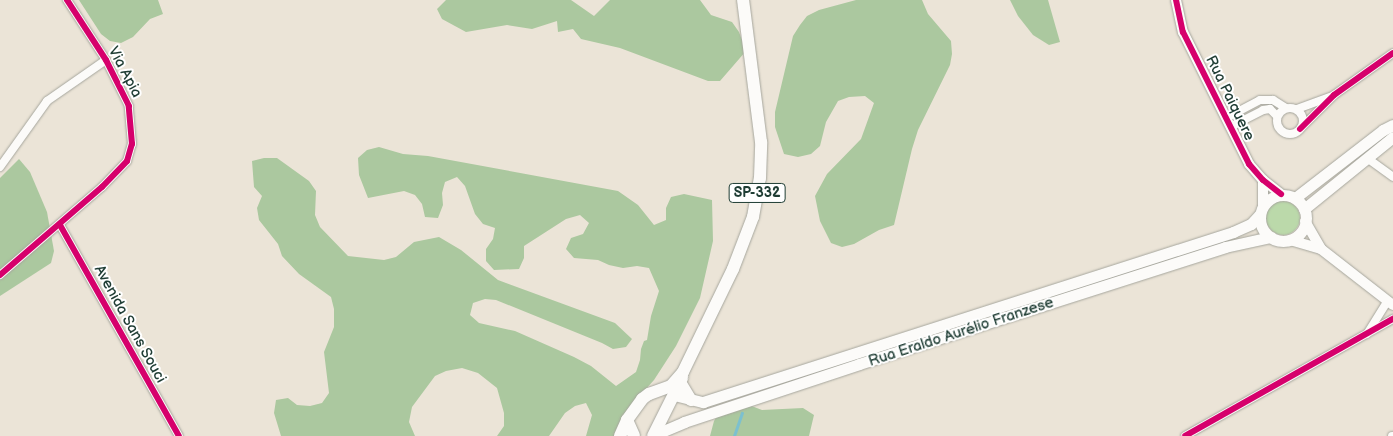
<!DOCTYPE html>
<html>
<head>
<meta charset="utf-8">
<style>
	body { margin:0 }
	#map { position:relative; width:1393px; height:436px; overflow:hidden; background:#ebe4d7; font-family:"Balsamiq Sans",sans-serif }
	div>[style] { position:absolute }
	.green>* { inset:0; background:#bbd9aa }
	.round { border-radius:50% }
	.forest>* { inset:0; background:#abc89f }
	.stream>* { height:2.5px; margin:-1.25px; padding:0 1.25px; transform-origin:1.25px; border-radius:1.25px; background:#7cc0cf }
	.roads { filter:drop-shadow(0 0 1px #a6a69d) drop-shadow(0 0 1px #a6a69d) }
	.minor>* { height:8px; margin:-4px; padding:0 4px; transform-origin:4px; border-radius:4px; background:#fcfbf9 }
	.minor>.ring { margin:-4px; padding:0; box-sizing:content-box; background:none; border:8px solid #fcfbf9; border-radius:50% }
	.tertiary>* { height:10px; margin:-5px; padding:0 5px; transform-origin:5px; border-radius:5px; background:#fcfbf9 }
	.secondary>* { height:11px; margin:-5.5px; padding:0 5.5px; transform-origin:5.5px; border-radius:5.5px; background:#fcfbf9 }
	.secondary>.ring { margin:-5.5px; padding:0; box-sizing:content-box; background:none; border:11px solid #fcfbf9; border-radius:50% }
	.primary>* { height:12px; margin:-6px; padding:0 6px; transform-origin:6px; border-radius:6px; background:#fcfbf9 }
	.cycleway>* { height:6px; margin:-3px; padding:0 3px; transform-origin:3px; border-radius:3px; background:#d6006c }
	span { translate:-50% -50%; white-space:nowrap; text-align:center; line-height:1.15; -webkit-text-stroke:4px #fff; paint-order:stroke }
	.shield-label span { padding:1px 4px; background:#fff; border:1px solid; border-radius:4px; -webkit-text-stroke-width:0 }
	.shield-label { font-size:14px; color:#1f3d34; font-weight:700 }
	.street-label { font-size:15px; color:#1f3d34 }
</style>
</head>
<body>
<div id="map">
	<div class="green">
		<i class="round" style="left:1266px;top:201px;width:34px;height:34px"></i>
	</div>
	<div class="forest">
		<i style="clip-path:polygon(79px 0,158px 0,163px 14px,150px 19px,133px 37px,121px 43px,110px 41px,101px 34px)"></i>
		<i style="clip-path:polygon(446px 0,571px 0,594px 16px,610px 0,700px 0,711px 15px,732px 22px,739px 32px,746px 51px,720px 81px,708px 81px,620px 48px,581px 39px,573px 29px,558px 32px,557px 21px,532px 29px,507px 25px,466px 32px,442px 19px,437px 9px)"></i>
		<i style="clip-path:polygon(856px 0,922px 0,928px 14px,951px 41px,952px 54px,950px 65px,918px 130px,912px 149px,894px 225px,879px 230px,854px 244px,842px 247px,831px 243px,820px 221px,815px 196px,827px 174px,861px 139px,874px 103px,865px 96px,849px 97px,838px 101px,826px 122px,820px 146px,811px 154px,798px 157px,784px 154px,775px 127px,775px 112px,793px 36px,800px 25px,807px 16px,819px 10px)"></i>
		<i style="clip-path:polygon(1010px 0,1048px 0,1060px 42px,1049px 45px,1033px 35px,1018px 16px)"></i>
		<i style="clip-path:polygon(379px 147px,403px 154px,428px 156px,618px 191px,638px 205px,654px 225px,666px 220px,666px 208px,671px 197px,684px 194px,712px 200px,713px 241px,700px 298px,676px 346px,654px 380px,636px 400px,619px 436px,586px 436px,592px 415px,586px 403px,575px 406px,565px 413px,549px 436px,497px 436px,504px 426px,504px 413px,497px 388px,478px 373px,462px 368px,446px 371px,435px 376px,412px 407px,409px 422px,415px 436px,281px 436px,274px 413px,276px 400px,288px 398px,297px 405px,310px 406px,322px 403px,329px 393px,324px 352px,334px 327px,334px 309px,331px 297px,299px 274px,282px 256px,278px 244px,259px 220px,257px 208px,262px 196px,254px 187px,252px 161px,264px 158px,277px 158px,309px 181px,316px 191px,315px 215px,320px 227px,348px 256px,384px 260px,396px 257px,414px 242px,439px 237px,461px 250px,498px 280px,615px 323px,632px 339px,626px 347px,613px 349px,602px 343px,496px 300px,485px 299px,473px 303px,470px 315px,479px 323px,515px 331px,574px 357px,591px 366px,616px 386px,636px 372px,640px 360px,641px 349px,644px 341px,647px 340px,651px 316px,659px 291px,649px 268px,637px 266px,623px 268px,609px 265px,598px 260px,574px 258px,566px 249px,571px 238px,583px 234px,589px 223px,580px 215px,566px 219px,524px 246px,524px 258px,519px 269px,494px 270px,486px 261px,486px 249px,493px 239px,495px 228px,483px 224px,475px 214px,465px 186px,457px 177px,445px 182px,442px 193px,443px 205px,438px 218px,425px 217px,422px 204px,415px 195px,404px 191px,368px 198px,359px 175px,358px 158px,367px 150px)"></i>
		<i style="clip-path:polygon(19px 159px,30px 172px,47px 212px,54px 251px,51px 263px,0 296px,0 178px)"></i>
		<i style="clip-path:polygon(749px 405px,762px 410px,803px 408px,814px 415px,809px 436px,710px 436px,714px 421px,723px 406px)"></i>
	</div>
	<div class="stream">
		<i style="left:734px;top:436px;width:24px;rotate:-71deg"></i>
	</div>
	<div class="roads">
		<div class="minor">
			<i class="ring" style="left:1277px;top:108px;width:18px;height:18px"></i>
			<i style="left:1297px;top:109px;width:37px;rotate:-20deg"></i>
			<i style="left:1226px;top:118px;width:38px;rotate:-28deg"></i>
			<i style="left:1260px;top:100px;width:13px"></i>
			<i style="left:1273px;top:100px;width:15px;rotate:32deg"></i>
			<i style="left:1230px;top:127px;width:37px;rotate:-27deg"></i>
			<i style="left:1263px;top:110px;width:7px;rotate:-8deg"></i>
			<i style="left:1270px;top:109px;width:10px;rotate:45deg"></i>
			<i style="left:1300px;top:129px;width:48px;rotate:-45deg"></i>
			<i style="left:1334px;top:95px;width:72px;rotate:-35.4deg"></i>
			<i style="left:1367px;top:158px;width:32px;rotate:36deg"></i>
			<i style="left:0;top:167px;width:81px;rotate:-54.5deg"></i>
			<i style="left:47px;top:101px;width:72px;rotate:-34.8deg"></i>
			<i style="left:60px;top:225px;width:242px;rotate:60.6deg"></i>
			<i style="left:0;top:275px;width:135px;rotate:-40.8deg"></i>
			<i style="left:102px;top:187px;width:36px;rotate:-46deg"></i>
			<i style="left:127px;top:161px;width:18px;rotate:-74deg"></i>
			<i style="left:132px;top:144px;width:38px;rotate:-95deg"></i>
			<i style="left:129px;top:106px;width:51px;rotate:-116.6deg"></i>
			<i style="left:106px;top:60px;width:72px;rotate:-123deg"></i>
			<i style="left:1367px;top:334px;width:39px;rotate:-58deg"></i>
			<i style="left:1185px;top:436px;width:239px;rotate:-29.4deg"></i>
			<i style="left:1392px;top:436px;width:1px"></i>
		</div>
		<div class="tertiary">
			<i style="left:1176px;top:0;width:33px;rotate:78deg"></i>
			<i style="left:1183px;top:32px;width:148px;rotate:63.4deg"></i>
			<i style="left:1249px;top:164px;width:21px;rotate:49deg"></i>
			<i style="left:1263px;top:180px;width:23px;rotate:38deg"></i>
			<i style="left:1263px;top:180px;width:25px;rotate:90deg"></i>
			<i style="left:1305px;top:221px;width:32px;rotate:60deg"></i>
			<i style="left:1290px;top:240px;width:32px;rotate:16deg"></i>
			<i style="left:1321px;top:249px;width:91px;rotate:37.9deg"></i>
		</div>
		<div class="secondary">
			<i class="ring" style="left:1260px;top:195px;width:35px;height:35px"></i>
			<i style="left:1295px;top:198px;width:111px;rotate:-37.7deg"></i>
			<i style="left:1383px;top:130px;width:11px;rotate:-27deg"></i>
			<i style="left:1304px;top:209px;width:114px;rotate:-39deg"></i>
			<i style="left:674px;top:395px;width:30px;rotate:14deg"></i>
			<i style="left:703px;top:402px;width:557px;rotate:-17.78deg"></i>
			<i style="left:1233px;top:232px;width:20px;rotate:-24deg"></i>
			<i style="left:1251px;top:224px;width:13px;rotate:-48deg"></i>
			<i style="left:654px;top:435px;width:33px;rotate:-23deg"></i>
			<i style="left:684px;top:422px;width:184px;rotate:-18.3deg"></i>
			<i style="left:859px;top:364px;width:384px;rotate:-17.7deg"></i>
			<i style="left:1225px;top:247px;width:47px;rotate:-12.3deg"></i>
		</div>
		<div class="primary">
			<i style="left:680px;top:382px;width:21px;rotate:59deg"></i>
			<i style="left:627px;top:420px;width:17px;rotate:66deg"></i>
			<i style="left:620px;top:436px;width:17px;rotate:-66deg"></i>
			<i style="left:627px;top:420px;width:26px;rotate:-54deg"></i>
			<i style="left:642px;top:399px;width:9px;rotate:-36deg"></i>
			<i style="left:649px;top:394px;width:23px;rotate:-20deg"></i>
			<i style="left:671px;top:386px;width:18px;rotate:-49deg"></i>
			<i style="left:683px;top:372px;width:114px;rotate:-64.1deg"></i>
			<i style="left:733px;top:269px;width:56px;rotate:-69deg"></i>
			<i style="left:753px;top:217px;width:40px;rotate:-80deg"></i>
			<i style="left:760px;top:178px;width:36px;rotate:-88deg"></i>
			<i style="left:761px;top:142px;width:143px;rotate:-97.2deg"></i>
			<i style="left:653px;top:436px;width:65px;rotate:-63.4deg"></i>
		</div>
	</div>
	<div class="cycleway">
		<i style="left:1176px;top:0;width:33px;rotate:78deg"></i>
		<i style="left:1183px;top:32px;width:148px;rotate:63.4deg"></i>
		<i style="left:1249px;top:164px;width:21px;rotate:49deg"></i>
		<i style="left:1263px;top:180px;width:23px;rotate:38deg"></i>
		<i style="left:1300px;top:129px;width:48px;rotate:-45deg"></i>
		<i style="left:1334px;top:95px;width:72px;rotate:-35.4deg"></i>
		<i style="left:60px;top:225px;width:242px;rotate:60.6deg"></i>
		<i style="left:0;top:275px;width:135px;rotate:-40.8deg"></i>
		<i style="left:102px;top:187px;width:36px;rotate:-46deg"></i>
		<i style="left:127px;top:161px;width:18px;rotate:-74deg"></i>
		<i style="left:132px;top:144px;width:38px;rotate:-95deg"></i>
		<i style="left:129px;top:106px;width:51px;rotate:-116.6deg"></i>
		<i style="left:106px;top:60px;width:72px;rotate:-123deg"></i>
		<i style="left:1185px;top:436px;width:239px;rotate:-29.4deg"></i>
	</div>
	<div class="shield-label">
		<span style="left:757px;top:193px">SP-332</span>
	</div>
	<div class="street-label">
		<span style="left:125px;top:72px;rotate:62deg">Via Apia</span>
		<span style="left:1230px;top:98px;rotate:64deg">Rua Paiquere</span>
		<span style="left:130px;top:324px;rotate:61deg">Avenida Sans Souci</span>
		<span style="left:961px;top:332px;rotate:-18deg">Rua Eraldo Aurélio Franzese</span>
	</div>
</div>
</body>
</html>
